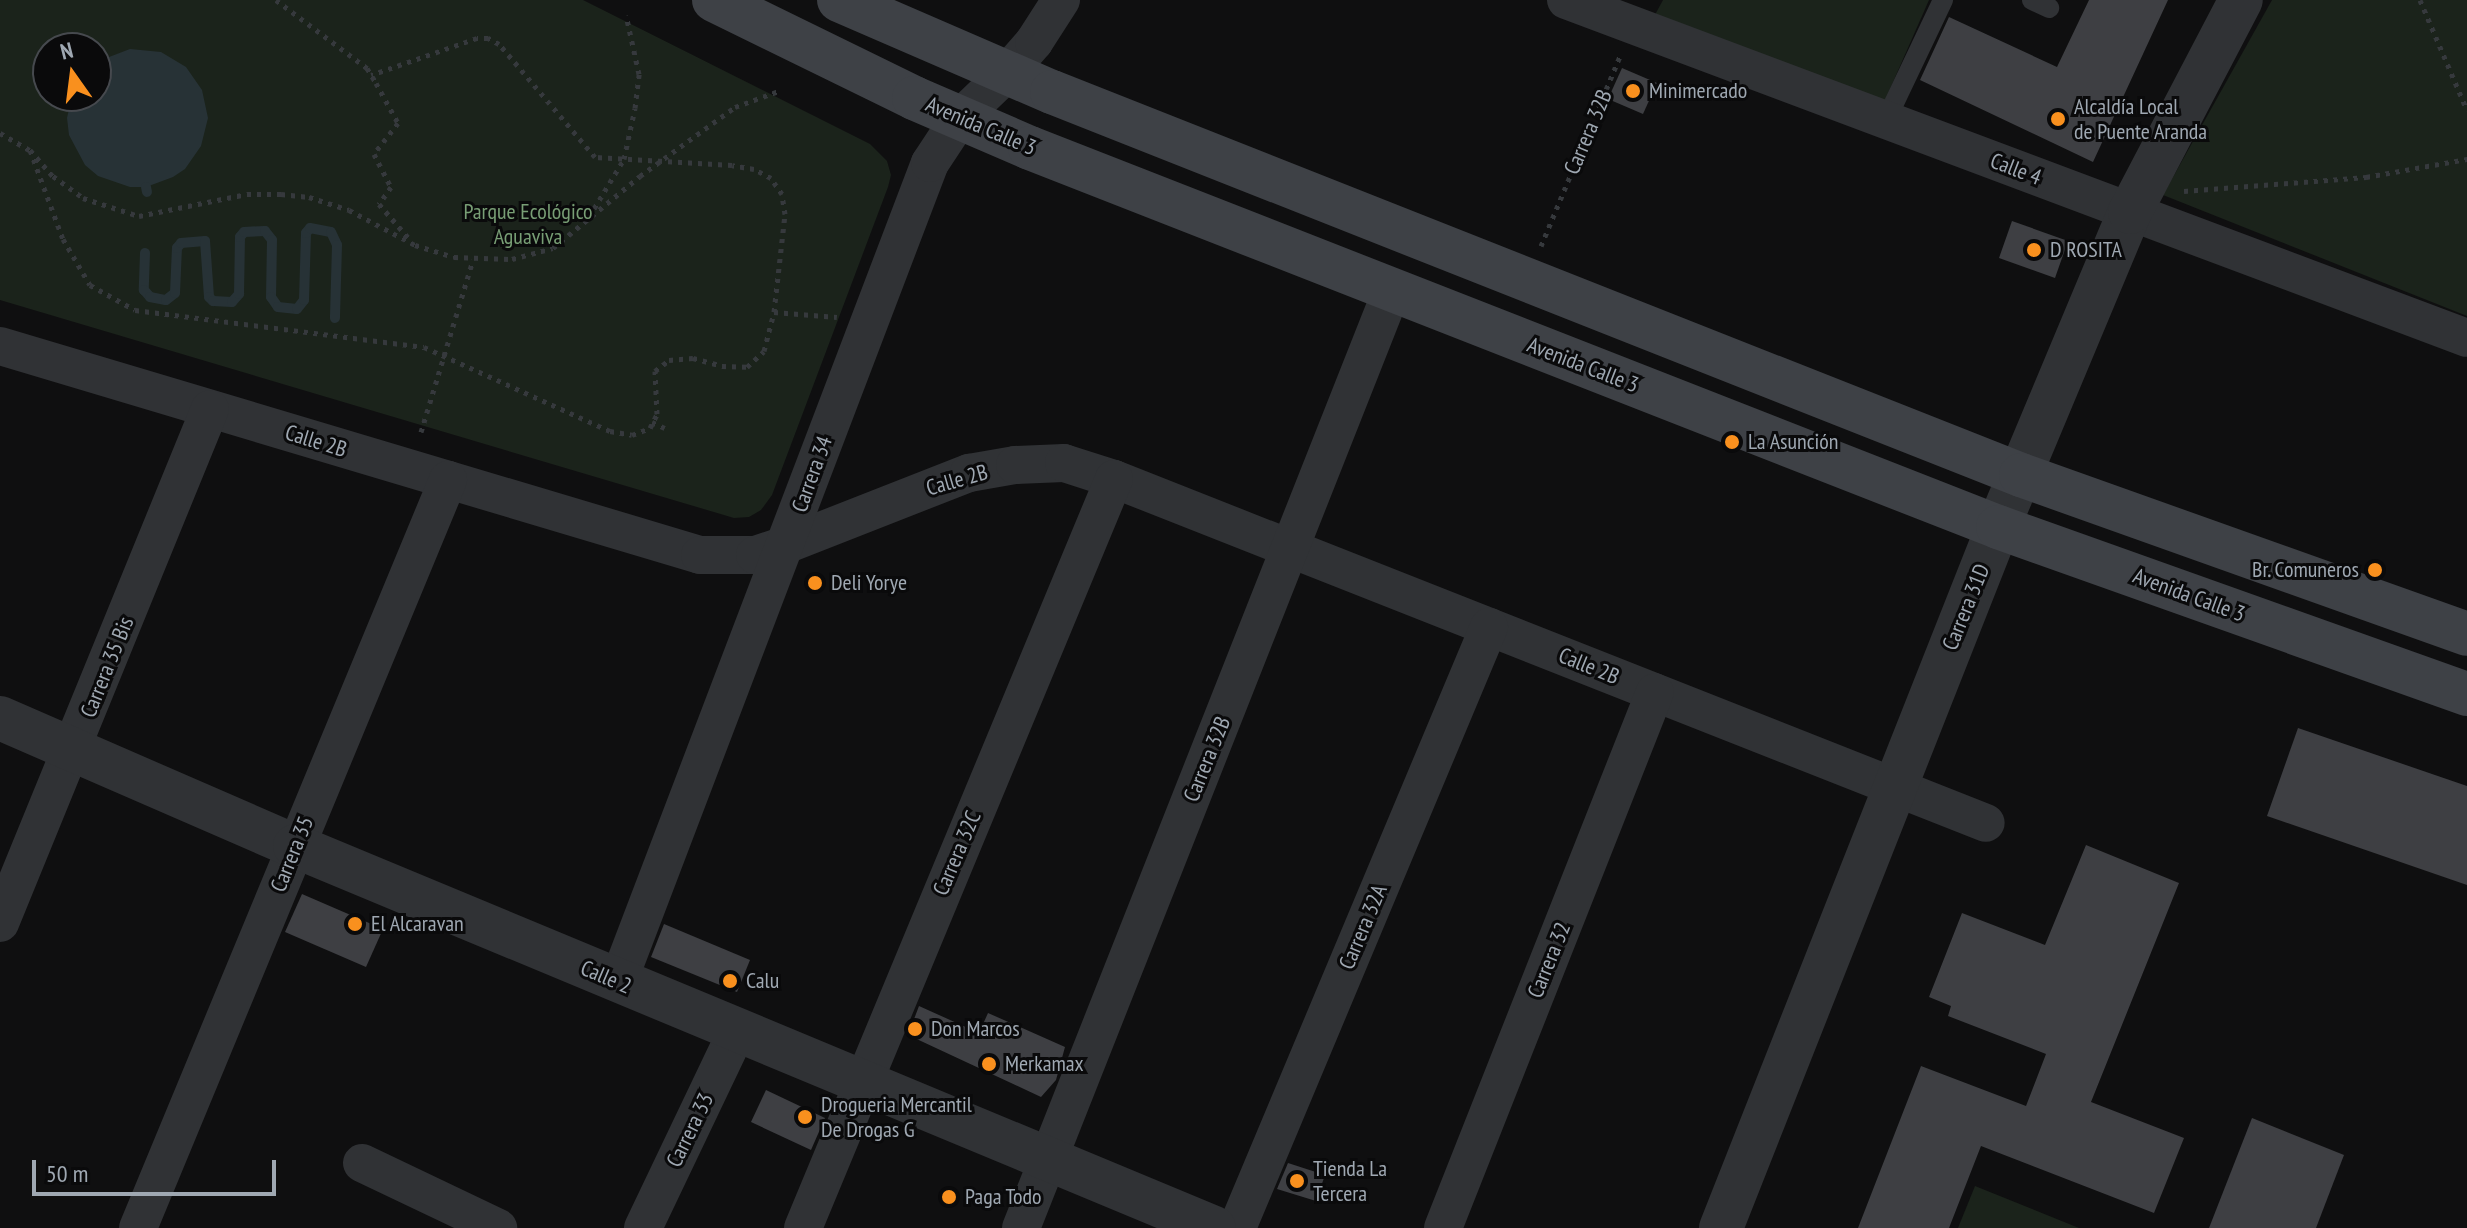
<!DOCTYPE html>
<html>
<head>
<meta charset="utf-8">
<style>
	body { margin:0 }
	#map { position:relative; width:2467px; height:1228px; overflow:hidden; background:#0f0f10; font-family:"PT Sans Narrow",sans-serif }
	div>[style] { position:absolute }
	.green>* { inset:0; background:#1b231b }
	.water>* { inset:0; background:#273236 }
	.stream>* { height:10px; margin:-5px; padding:0 5px; transform-origin:5px; border-radius:5px; background:#273236 }
	.building>* { inset:0; background:#3e3f43 }
	.path>* { height:5px; margin-top:-2.5px; transform-origin:0; background:repeating-linear-gradient(90deg,#36393d 0 4px,transparent 0 10px) }
	.service>* { height:20px; margin:-10px; padding:0 10px; transform-origin:10px; border-radius:10px; background:#303235 }
	.minor>* { height:38px; margin:-19px; padding:0 19px; transform-origin:19px; border-radius:19px; background:#303235 }
	.tertiary>* { height:44px; margin:-22px; padding:0 22px; transform-origin:22px; border-radius:22px; background:#303235 }
	.secondary>* { height:44px; margin:-22px; padding:0 22px; transform-origin:22px; border-radius:22px; background:#3e4146 }
	.dots>* { width:22px; height:22px; translate:-50% -50%; box-sizing:border-box; border:4px solid #0a0a0b; border-radius:50% }
	span { translate:-50% -50%; white-space:nowrap; text-align:center; line-height:1.15; -webkit-text-stroke:6px #0a0a0b; paint-order:stroke }
	.poi-label { font-size:22px; color:#9fa8b2 }
	.left { translate:0 -50%; text-align:left }
	.right { translate:-100% -50%; text-align:right }
	.street-label { font-size:22px; color:#9fa8b2 }
	.park-label { font-size:22px; color:#789e75 }
	.north { position:absolute; left:32px; top:32px; width:80px; height:80px; box-sizing:border-box; background:#0a0a0b; border:2px solid #46494e; border-radius:50%; rotate:346deg; font-size:22px; font-weight:700; line-height:32px; text-align:center; color:#9fa8b2 }
	.north::after { content:''; display:block; margin:auto; width:28px; height:36px; background:#f9901e; clip-path:polygon(50% 0,100% 100%,50% 72%,0 100%) }
	.scale { position:absolute; left:32px; top:1160px; width:244px; height:36px; box-sizing:border-box; border:4px solid #9fa8b2; border-top:0; padding-left:10px; font-size:24px; line-height:28px; white-space:nowrap; color:#9fa8b2; -webkit-text-stroke:6px #0a0a0b; paint-order:stroke }
</style>
</head>
<body>
<div id="map">
	<div class="green">
		<i style="clip-path:polygon(evenodd,0 0,583px 0,870px 144px,887px 161px,891px 175px,888px 187px,772px 495px,761px 510px,749px 517px,734px 518px,0 300px,0 0,48px 48px,96px 48px,96px 96px,48px 96px,48px 48px)"></i>
		<i style="clip-path:polygon(1663px 0,1929px 0,1882px 107px,1650px 24px)"></i>
		<i style="clip-path:polygon(2272px 0,2467px 0,2467px 316px,2163px 195px)"></i>
		<i style="clip-path:polygon(1975px 1186px,2079px 1228px,1958px 1228px)"></i>
	</div>
	<div class="water">
		<i style="clip-path:polygon(130px 49px,161px 52px,186px 67px,202px 90px,208px 118px,201px 146px,185px 169px,173px 177px,146px 187px,130px 187px,98px 176px,85px 165px,69px 135px,67px 118px,72px 96px,96px 96px,96px 62px)"></i>
	</div>
	<div class="stream">
		<i style="left:146px;top:187px;width:5px;rotate:79deg"></i>
		<i style="left:145px;top:253px;width:37px;rotate:92deg"></i>
		<i style="left:144px;top:290px;width:9px;rotate:49deg"></i>
		<i style="left:150px;top:297px;width:16px;rotate:11deg"></i>
		<i style="left:166px;top:300px;width:11px;rotate:-38deg"></i>
		<i style="left:175px;top:293px;width:45px;rotate:-87.5deg"></i>
		<i style="left:177px;top:248px;width:6px;rotate:-51deg"></i>
		<i style="left:181px;top:243px;width:24px;rotate:-5deg"></i>
		<i style="left:205px;top:241px;width:56px;rotate:85.9deg"></i>
		<i style="left:209px;top:297px;width:6px;rotate:45deg"></i>
		<i style="left:213px;top:301px;width:19px;rotate:3deg"></i>
		<i style="left:232px;top:302px;width:11px;rotate:-49deg"></i>
		<i style="left:239px;top:294px;width:57px;rotate:-89deg"></i>
		<i style="left:240px;top:237px;width:6px;rotate:-51deg"></i>
		<i style="left:244px;top:232px;width:21px;rotate:-3deg"></i>
		<i style="left:265px;top:231px;width:11px;rotate:52deg"></i>
		<i style="left:272px;top:240px;width:57px;rotate:91deg"></i>
		<i style="left:271px;top:297px;width:12px;rotate:55deg"></i>
		<i style="left:278px;top:307px;width:19px;rotate:6deg"></i>
		<i style="left:297px;top:309px;width:11px;rotate:-52deg"></i>
		<i style="left:304px;top:300px;width:67px;rotate:-88.3deg"></i>
		<i style="left:306px;top:233px;width:6px;rotate:-51deg"></i>
		<i style="left:310px;top:228px;width:21px;rotate:11deg"></i>
		<i style="left:331px;top:232px;width:14px;rotate:65deg"></i>
		<i style="left:337px;top:245px;width:73px;rotate:91.6deg"></i>
	</div>
	<div class="building">
		<i style="clip-path:polygon(2089px 0,2168px 0,2093px 162px,1920px 80px,1949px 17px,2057px 67px)"></i>
		<i style="clip-path:polygon(1622px 68px,1657px 83px,1643px 114px,1608px 99px)"></i>
		<i style="clip-path:polygon(2012px 221px,2068px 241px,2055px 278px,1999px 258px)"></i>
		<i style="clip-path:polygon(2298px 728px,2467px 786px,2467px 885px,2267px 816px)"></i>
		<i style="clip-path:polygon(2086px 845px,2179px 883px,2091px 1102px,2184px 1138px,2154px 1213px,1981px 1146px,1949px 1228px,1858px 1228px,1921px 1066px,2026px 1106px,2046px 1054px,1948px 1016px,1951px 1006px,1929px 997px,1962px 913px,2045px 945px)"></i>
		<i style="clip-path:polygon(302px 894px,383px 929px,366px 967px,285px 932px)"></i>
		<i style="clip-path:polygon(664px 924px,750px 960px,737px 992px,651px 957px)"></i>
		<i style="clip-path:polygon(919px 1006px,979px 1033px,988px 1013px,1065px 1047px,1056px 1080px,1041px 1097px,908px 1035px)"></i>
		<i style="clip-path:polygon(766px 1090px,825px 1118px,811px 1150px,751px 1122px)"></i>
		<i style="clip-path:polygon(2252px 1118px,2344px 1155px,2316px 1228px,2209px 1228px)"></i>
		<i style="clip-path:polygon(1288px 1163px,1325px 1175px,1316px 1201px,1277px 1189px)"></i>
	</div>
	<div class="path">
		<i style="left:276px;top:0;width:114px;rotate:36.8deg"></i>
		<i style="left:367px;top:68px;width:17px;rotate:59deg"></i>
		<i style="left:376px;top:83px;width:46px;rotate:61.2deg"></i>
		<i style="left:398px;top:123px;width:39px;rotate:128deg"></i>
		<i style="left:374px;top:154px;width:37px;rotate:63deg"></i>
		<i style="left:391px;top:187px;width:21px;rotate:125deg"></i>
		<i style="left:379px;top:204px;width:50px;rotate:49deg"></i>
		<i style="left:2420px;top:0;width:120px;rotate:66.9deg"></i>
		<i style="left:0;top:133px;width:34px;rotate:30deg"></i>
		<i style="left:30px;top:150px;width:35px;rotate:49deg"></i>
		<i style="left:53px;top:176px;width:37px;rotate:36deg"></i>
		<i style="left:83px;top:198px;width:59px;rotate:17.8deg"></i>
		<i style="left:139px;top:216px;width:110px;rotate:-11.5deg"></i>
		<i style="left:247px;top:194px;width:34px"></i>
		<i style="left:281px;top:194px;width:28px;rotate:6deg"></i>
		<i style="left:309px;top:197px;width:42px;rotate:18deg"></i>
		<i style="left:349px;top:210px;width:75px;rotate:27.9deg"></i>
		<i style="left:415px;top:245px;width:41px;rotate:17.1deg"></i>
		<i style="left:454px;top:257px;width:58px;rotate:2deg"></i>
		<i style="left:512px;top:259px;width:42px;rotate:-15deg"></i>
		<i style="left:553px;top:248px;width:113px;rotate:-39.6deg"></i>
		<i style="left:640px;top:176px;width:117px;rotate:-36deg"></i>
		<i style="left:735px;top:107px;width:47px;rotate:-20deg"></i>
		<i style="left:30px;top:150px;width:95px;rotate:69.7deg"></i>
		<i style="left:63px;top:239px;width:53px;rotate:59.6deg"></i>
		<i style="left:90px;top:285px;width:51px;rotate:29.1deg"></i>
		<i style="left:135px;top:310px;width:291px;rotate:7.3deg"></i>
		<i style="left:424px;top:347px;width:204px;rotate:24.3deg"></i>
		<i style="left:610px;top:431px;width:22px;rotate:10deg"></i>
		<i style="left:632px;top:435px;width:19px;rotate:-21deg"></i>
		<i style="left:650px;top:428px;width:16px;rotate:-63deg"></i>
		<i style="left:657px;top:414px;width:43px;rotate:-92.7deg"></i>
		<i style="left:655px;top:371px;width:18px;rotate:-38deg"></i>
		<i style="left:669px;top:360px;width:24px;rotate:-5deg"></i>
		<i style="left:693px;top:358px;width:30px;rotate:15deg"></i>
		<i style="left:722px;top:366px;width:25px;rotate:2deg"></i>
		<i style="left:747px;top:367px;width:23px;rotate:-43deg"></i>
		<i style="left:764px;top:351px;width:40px;rotate:-75.6deg"></i>
		<i style="left:774px;top:312px;width:99px;rotate:-83.6deg"></i>
		<i style="left:785px;top:214px;width:20px;rotate:-99deg"></i>
		<i style="left:782px;top:194px;width:19px;rotate:-125deg"></i>
		<i style="left:771px;top:178px;width:19px;rotate:-152deg"></i>
		<i style="left:754px;top:169px;width:22px;rotate:-170deg"></i>
		<i style="left:732px;top:165px;width:137px;rotate:-176.7deg"></i>
		<i style="left:595px;top:157px;width:148px;rotate:-130.3deg"></i>
		<i style="left:499px;top:44px;width:13px;rotate:-151deg"></i>
		<i style="left:488px;top:38px;width:11px;rotate:180deg"></i>
		<i style="left:477px;top:38px;width:112px;rotate:160.8deg"></i>
		<i style="left:2184px;top:191px;width:183px;rotate:-4.4deg"></i>
		<i style="left:2366px;top:177px;width:103px;rotate:-10.1deg"></i>
		<i style="left:589px;top:217px;width:68px;rotate:-58.9deg"></i>
		<i style="left:624px;top:159px;width:52px;rotate:-77.8deg"></i>
		<i style="left:635px;top:108px;width:34px;rotate:-83deg"></i>
		<i style="left:639px;top:74px;width:60px;rotate:-102.4deg"></i>
		<i style="left:1541px;top:246px;width:206px;rotate:-67.4deg"></i>
		<i style="left:774px;top:312px;width:63px;rotate:4.5deg"></i>
		<i style="left:652px;top:422px;width:14px;rotate:25deg"></i>
		<i style="left:421px;top:432px;width:180px;rotate:-73.2deg"></i>
	</div>
	<div class="service">
		<i style="left:2032px;top:0;width:19px;rotate:25deg"></i>
		<i style="left:1886px;top:120px;width:133px;rotate:-64.6deg"></i>
	</div>
	<div class="minor">
		<i style="left:1566px;top:0;width:962px;rotate:20.56deg"></i>
		<i style="left:0;top:346px;width:731px;rotate:16.62deg"></i>
		<i style="left:700px;top:555px;width:55px"></i>
		<i style="left:755px;top:555px;width:32px;rotate:-18deg"></i>
		<i style="left:785px;top:545px;width:198px;rotate:-21.4deg"></i>
		<i style="left:969px;top:473px;width:47px;rotate:-9.9deg"></i>
		<i style="left:1015px;top:465px;width:49px;rotate:-2.3deg"></i>
		<i style="left:1064px;top:463px;width:52px;rotate:17.7deg"></i>
		<i style="left:1114px;top:479px;width:937px;rotate:21.53deg"></i>
		<i style="left:0;top:923px;width:555px;rotate:-67.78deg"></i>
		<i style="left:618px;top:982px;width:876px;rotate:-69.15deg"></i>
		<i style="left:930px;top:163px;width:53px;rotate:-56.6deg"></i>
		<i style="left:959px;top:119px;width:66px;rotate:-43.8deg"></i>
		<i style="left:1007px;top:73px;width:41px;rotate:-48.9deg"></i>
		<i style="left:1034px;top:42px;width:50px;rotate:-57.3deg"></i>
		<i style="left:362px;top:1163px;width:151px;rotate:25.5deg"></i>
		<i style="left:138px;top:1228px;width:810px;rotate:-67.49deg"></i>
		<i style="left:643px;top:1228px;width:218px;rotate:-64.5deg"></i>
		<i style="left:803px;top:1228px;width:811px;rotate:-67.45deg"></i>
		<i style="left:1021px;top:1228px;width:1009px;rotate:-68.42deg"></i>
		<i style="left:1237px;top:1228px;width:652px;rotate:-67.25deg"></i>
		<i style="left:1443px;top:1228px;width:576px;rotate:-68.42deg"></i>
	</div>
	<div class="tertiary">
		<i style="left:0;top:718px;width:322px;rotate:23.5deg"></i>
		<i style="left:295px;top:846px;width:995px;rotate:22.57deg"></i>
		<i style="left:1721px;top:1228px;width:754px;rotate:-68.44deg"></i>
		<i style="left:1998px;top:527px;width:342px;rotate:-67.3deg"></i>
		<i style="left:2130px;top:212px;width:239px;rotate:-62.4deg"></i>
	</div>
	<div class="secondary">
		<i style="left:714px;top:0;width:223px;rotate:26.1deg"></i>
		<i style="left:914px;top:98px;width:126px;rotate:23.3deg"></i>
		<i style="left:1030px;top:148px;width:1040px;rotate:21.38deg"></i>
		<i style="left:1998px;top:527px;width:498px;rotate:19.6deg"></i>
		<i style="left:839px;top:0;width:232px;rotate:23.4deg"></i>
		<i style="left:1052px;top:92px;width:1042px;rotate:21.57deg"></i>
		<i style="left:2021px;top:475px;width:473px;rotate:19.6deg"></i>
	</div>
	<div class="dots">
		<i style="left:1633px;top:91px;background:#f9901e"></i>
		<i style="left:2058px;top:119px;background:#f9901e"></i>
		<i style="left:2034px;top:250px;background:#f9901e"></i>
		<i style="left:1732px;top:442px;background:#f9901e"></i>
		<i style="left:2375px;top:570px;background:#f9901e"></i>
		<i style="left:815px;top:583px;background:#f9901e"></i>
		<i style="left:355px;top:924px;background:#f9901e"></i>
		<i style="left:730px;top:981px;background:#f9901e"></i>
		<i style="left:915px;top:1029px;background:#f9901e"></i>
		<i style="left:989px;top:1064px;background:#f9901e"></i>
		<i style="left:805px;top:1117px;background:#f9901e"></i>
		<i style="left:1297px;top:1181px;background:#f9901e"></i>
		<i style="left:949px;top:1197px;background:#f9901e"></i>
	</div>
	<div class="poi-label">
		<span class="left" style="left:1649px;top:91px">Minimercado</span>
		<span class="left" style="left:2074px;top:119px">Alcaldía Local<br>de Puente Aranda</span>
		<span class="left" style="left:2050px;top:250px">D ROSITA</span>
		<span class="left" style="left:1748px;top:442px">La Asunción</span>
		<span class="right" style="left:2359px;top:570px">Br. Comuneros</span>
		<span class="left" style="left:831px;top:583px">Deli Yorye</span>
		<span class="left" style="left:371px;top:924px">El Alcaravan</span>
		<span class="left" style="left:746px;top:981px">Calu</span>
		<span class="left" style="left:931px;top:1029px">Don Marcos</span>
		<span class="left" style="left:1005px;top:1064px">Merkamax</span>
		<span class="left" style="left:821px;top:1117px">Drogueria Mercantil<br>De Drogas G</span>
		<span class="left" style="left:1313px;top:1181px">Tienda La<br>Tercera</span>
		<span class="left" style="left:965px;top:1197px">Paga Todo</span>
	</div>
	<div class="street-label">
		<span style="left:981px;top:126px;rotate:23deg">Avenida Calle 3</span>
		<span style="left:1588px;top:132px;rotate:-67deg">Carrera 32B</span>
		<span style="left:2016px;top:169px;rotate:21deg">Calle 4</span>
		<span style="left:1583px;top:365px;rotate:21deg">Avenida Calle 3</span>
		<span style="left:316px;top:441px;rotate:17deg">Calle 2B</span>
		<span style="left:812px;top:474px;rotate:-70deg">Carrera 34</span>
		<span style="left:957px;top:480px;rotate:-16deg">Calle 2B</span>
		<span style="left:2189px;top:595px;rotate:20deg">Avenida Calle 3</span>
		<span style="left:1966px;top:607px;rotate:-68deg">Carrera 31D</span>
		<span style="left:1589px;top:666px;rotate:22deg">Calle 2B</span>
		<span style="left:107px;top:667px;rotate:-68deg">Carrera 35 Bis</span>
		<span style="left:1207px;top:759px;rotate:-68deg">Carrera 32B</span>
		<span style="left:957px;top:853px;rotate:-67deg">Carrera 32C</span>
		<span style="left:292px;top:854px;rotate:-68deg">Carrera 35</span>
		<span style="left:1363px;top:927px;rotate:-67deg">Carrera 32A</span>
		<span style="left:1549px;top:960px;rotate:-68deg">Carrera 32</span>
		<span style="left:606px;top:977px;rotate:23deg">Calle 2</span>
		<span style="left:690px;top:1130px;rotate:-64deg">Carrera 33</span>
	</div>
	<div class="park-label">
		<span style="left:528px;top:224px">Parque Ecológico<br>Aguaviva</span>
	</div>
	<div class="north">N</div>
	<div class="scale">50 m</div>
</div>
</body>
</html>
